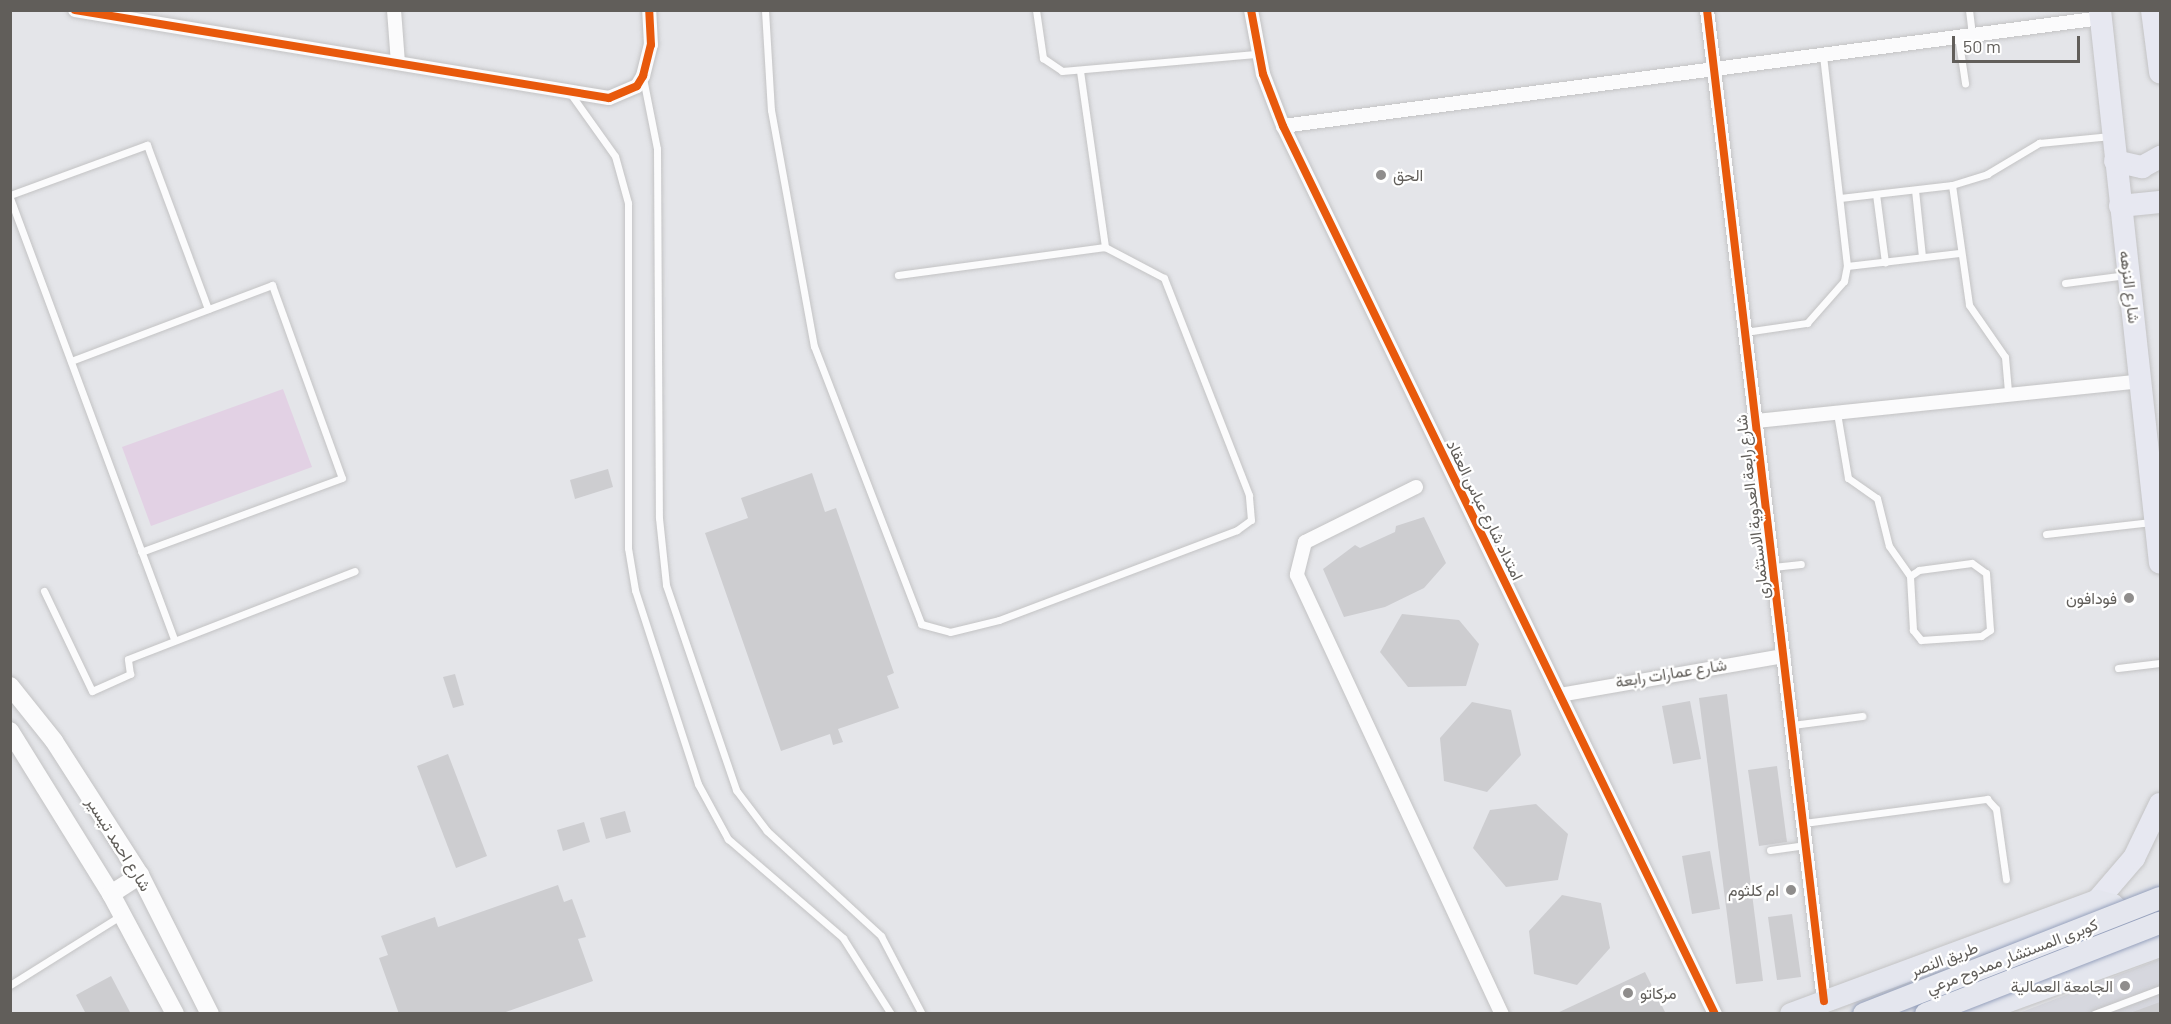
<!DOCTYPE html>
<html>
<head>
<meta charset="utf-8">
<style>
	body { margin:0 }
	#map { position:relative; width:2171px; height:1024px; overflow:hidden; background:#e4e5e9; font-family:Barlow,Vazirmatn,sans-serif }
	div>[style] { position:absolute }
	.education>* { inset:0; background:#d6d7de }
	.green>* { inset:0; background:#e2d1e4 }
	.building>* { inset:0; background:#cdcdd0 }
	.roads { filter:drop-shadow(0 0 2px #c3c3c4) drop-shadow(0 0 2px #c3c3c4) }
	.service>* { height:7px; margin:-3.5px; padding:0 3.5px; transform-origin:3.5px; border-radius:3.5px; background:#fbfbfc }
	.minor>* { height:14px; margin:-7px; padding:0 7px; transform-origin:7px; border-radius:7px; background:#fbfbfc }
	.tertiary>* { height:18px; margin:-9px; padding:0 9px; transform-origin:9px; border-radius:9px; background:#fbfbfc }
	.primary>* { height:22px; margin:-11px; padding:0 11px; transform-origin:11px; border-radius:11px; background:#e7e8f1 }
	.trunk>* { height:22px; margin:-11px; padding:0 11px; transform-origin:11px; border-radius:11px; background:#e4e6ee }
	.bridges { filter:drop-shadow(0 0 2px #96a1bc) drop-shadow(0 0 2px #96a1bc) }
	.trunk-bridge>* { height:22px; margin:-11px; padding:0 11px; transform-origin:11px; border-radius:11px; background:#e4e6ee }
	.cycleway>* { height:8px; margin:-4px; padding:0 4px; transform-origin:4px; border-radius:4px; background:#e8590c }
	.dots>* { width:16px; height:16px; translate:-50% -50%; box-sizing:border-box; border:3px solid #fff; border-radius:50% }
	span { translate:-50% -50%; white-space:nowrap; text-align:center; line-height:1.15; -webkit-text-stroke:4.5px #fff; paint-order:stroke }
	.poi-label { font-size:16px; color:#615e5a }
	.left { translate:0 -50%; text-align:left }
	.right { translate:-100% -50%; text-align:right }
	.street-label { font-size:16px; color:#615e5a }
	.frame { position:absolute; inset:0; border:12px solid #615e5a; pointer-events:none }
	.scale { position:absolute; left:1952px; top:36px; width:128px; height:27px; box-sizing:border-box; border:3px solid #615e5a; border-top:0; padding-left:8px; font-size:18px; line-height:21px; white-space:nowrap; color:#615e5a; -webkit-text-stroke:4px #fff; paint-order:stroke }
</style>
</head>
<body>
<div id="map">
	<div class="education">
		<i style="clip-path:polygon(2160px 959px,2160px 1013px,2019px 1013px)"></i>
	</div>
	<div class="green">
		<i style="clip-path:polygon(283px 389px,312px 467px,151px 526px,122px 447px)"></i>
	</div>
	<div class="building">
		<i style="clip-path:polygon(608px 469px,613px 487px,575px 499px,570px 480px)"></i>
		<i style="clip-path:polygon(812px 473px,825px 512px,836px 508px,894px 673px,887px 676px,899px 708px,838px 729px,843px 742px,833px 745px,830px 734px,781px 751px,705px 533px,748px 518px,741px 498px)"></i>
		<i style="clip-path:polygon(1424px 517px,1446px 563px,1424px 588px,1385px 607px,1344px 617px,1323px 569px,1355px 545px,1360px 548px,1395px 532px,1396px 526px)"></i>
		<i style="clip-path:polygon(1402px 614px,1459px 620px,1479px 644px,1466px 686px,1408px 687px,1380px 652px)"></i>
		<i style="clip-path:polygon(455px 674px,464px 705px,453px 708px,443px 677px)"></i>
		<i style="clip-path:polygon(1727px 694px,1763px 981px,1736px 984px,1699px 698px)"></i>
		<i style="clip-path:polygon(1690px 701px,1701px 759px,1673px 764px,1662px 706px)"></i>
		<i style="clip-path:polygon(1472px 702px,1511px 710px,1521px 755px,1487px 792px,1444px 781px,1440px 738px)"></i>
		<i style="clip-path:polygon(448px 754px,487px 856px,456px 868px,417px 766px)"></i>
		<i style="clip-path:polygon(1777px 766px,1787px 842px,1759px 846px,1748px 770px)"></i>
		<i style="clip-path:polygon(1536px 804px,1568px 834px,1558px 880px,1506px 887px,1473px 848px,1490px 810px)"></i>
		<i style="clip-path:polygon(625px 811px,631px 832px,606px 839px,600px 818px)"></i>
		<i style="clip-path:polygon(584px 822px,590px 842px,563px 851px,557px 830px)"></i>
		<i style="clip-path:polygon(1710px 851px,1720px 909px,1692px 914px,1682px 856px)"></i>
		<i style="clip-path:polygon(558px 885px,564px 902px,572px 899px,586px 937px,578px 939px,593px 981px,500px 1014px,399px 1014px,379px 958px,388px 955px,381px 936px,435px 917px,438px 927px)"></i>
		<i style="clip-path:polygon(1562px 895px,1601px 903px,1610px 948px,1577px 985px,1534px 974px,1529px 931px)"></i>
		<i style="clip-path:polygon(1792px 914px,1801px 977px,1777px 980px,1768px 917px)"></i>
		<i style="clip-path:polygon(1645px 972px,1666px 1014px,1555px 1014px)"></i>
		<i style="clip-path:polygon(111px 976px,131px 1014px,86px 1014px,76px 995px)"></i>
		<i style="clip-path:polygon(2160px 1002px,2160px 1014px,2130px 1014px,2130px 1013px)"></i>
	</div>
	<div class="roads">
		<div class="service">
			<i style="left:765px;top:10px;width:100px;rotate:86.6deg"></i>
			<i style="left:771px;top:110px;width:240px;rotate:79.7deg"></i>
			<i style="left:814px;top:346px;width:298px;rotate:68.9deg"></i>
			<i style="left:921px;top:624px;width:30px;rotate:15deg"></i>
			<i style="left:950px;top:632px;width:50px;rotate:-13.8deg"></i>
			<i style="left:999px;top:620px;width:254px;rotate:-20.7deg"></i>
			<i style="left:1237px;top:530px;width:17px;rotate:-36deg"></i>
			<i style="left:1251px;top:520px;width:25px;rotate:-95deg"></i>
			<i style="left:1249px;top:495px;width:233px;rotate:-111.4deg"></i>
			<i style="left:1164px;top:278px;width:67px;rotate:-152.3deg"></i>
			<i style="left:1105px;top:247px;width:209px;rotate:172.3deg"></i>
			<i style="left:1036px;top:10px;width:49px;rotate:81.7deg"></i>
			<i style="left:1043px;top:58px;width:23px;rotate:34deg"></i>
			<i style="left:1062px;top:71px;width:197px;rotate:-5deg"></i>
			<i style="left:1969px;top:10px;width:24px;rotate:83deg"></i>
			<i style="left:1958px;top:36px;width:48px;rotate:81.5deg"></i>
			<i style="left:1080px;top:71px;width:178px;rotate:81.9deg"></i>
			<i style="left:643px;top:78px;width:72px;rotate:78.8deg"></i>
			<i style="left:657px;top:149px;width:369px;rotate:89.7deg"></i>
			<i style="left:659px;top:518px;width:67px;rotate:84deg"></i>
			<i style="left:666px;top:585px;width:217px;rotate:71.1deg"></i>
			<i style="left:736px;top:790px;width:51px;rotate:52.9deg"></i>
			<i style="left:767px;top:831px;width:155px;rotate:42.6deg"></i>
			<i style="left:881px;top:936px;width:88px;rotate:62.3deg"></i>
			<i style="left:570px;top:93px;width:77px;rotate:54.5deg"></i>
			<i style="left:615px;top:156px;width:49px;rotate:74.5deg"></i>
			<i style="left:628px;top:203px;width:345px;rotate:90deg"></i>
			<i style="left:628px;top:548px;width:43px;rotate:80.5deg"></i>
			<i style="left:635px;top:590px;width:204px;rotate:72deg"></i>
			<i style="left:698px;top:784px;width:63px;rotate:61.4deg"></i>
			<i style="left:728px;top:839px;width:152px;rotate:40.7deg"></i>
			<i style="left:843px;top:938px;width:90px;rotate:57.7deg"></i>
			<i style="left:1952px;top:185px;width:121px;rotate:81.9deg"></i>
			<i style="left:1969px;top:305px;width:63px;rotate:55.3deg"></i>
			<i style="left:2005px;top:357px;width:38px;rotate:85deg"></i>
			<i style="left:1915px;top:190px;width:67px;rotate:84deg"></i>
			<i style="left:1876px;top:194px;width:69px;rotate:82.5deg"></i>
			<i style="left:10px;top:195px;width:146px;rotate:-20.1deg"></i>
			<i style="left:147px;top:145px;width:175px;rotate:69.6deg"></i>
			<i style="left:10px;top:198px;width:471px;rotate:69.6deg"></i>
			<i style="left:1840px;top:198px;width:113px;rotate:-6.6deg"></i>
			<i style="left:1952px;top:185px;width:37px;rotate:-17deg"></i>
			<i style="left:1987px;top:174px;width:61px;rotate:-30.8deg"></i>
			<i style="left:2039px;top:143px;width:72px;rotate:-5.6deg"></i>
			<i style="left:1847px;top:266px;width:113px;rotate:-6.6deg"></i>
			<i style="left:2065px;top:283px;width:62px;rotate:-7.5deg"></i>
			<i style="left:1745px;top:332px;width:63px;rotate:-8.3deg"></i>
			<i style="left:1807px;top:323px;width:56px;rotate:-48.6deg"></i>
			<i style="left:1844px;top:281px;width:15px;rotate:-79deg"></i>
			<i style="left:1847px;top:266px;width:212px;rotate:-96.5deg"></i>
			<i style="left:71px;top:361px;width:215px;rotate:-20.7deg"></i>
			<i style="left:272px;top:285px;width:205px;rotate:70.1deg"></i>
			<i style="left:342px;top:478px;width:214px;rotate:159.8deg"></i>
			<i style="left:1837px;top:413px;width:66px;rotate:80.4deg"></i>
			<i style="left:1848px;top:478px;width:35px;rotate:35deg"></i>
			<i style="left:1877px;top:498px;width:49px;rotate:76deg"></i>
			<i style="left:1889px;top:546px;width:37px;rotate:55deg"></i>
			<i style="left:2046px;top:534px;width:106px;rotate:-6.5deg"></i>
			<i style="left:1972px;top:563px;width:17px;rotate:36deg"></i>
			<i style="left:1986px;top:573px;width:57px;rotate:86deg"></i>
			<i style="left:1990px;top:630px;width:11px;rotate:146deg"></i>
			<i style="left:1981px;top:636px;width:60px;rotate:176.2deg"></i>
			<i style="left:1921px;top:640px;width:13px;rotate:-129deg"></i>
			<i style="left:1913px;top:630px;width:54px;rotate:-93.2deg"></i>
			<i style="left:1910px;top:576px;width:11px;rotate:-34deg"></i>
			<i style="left:1919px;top:570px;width:53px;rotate:-7.5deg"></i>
			<i style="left:1773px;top:567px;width:28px;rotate:-6deg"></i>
			<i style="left:44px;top:591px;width:111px;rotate:64.4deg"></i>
			<i style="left:92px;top:691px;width:42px;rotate:-24.1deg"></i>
			<i style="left:130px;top:674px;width:15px;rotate:-98deg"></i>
			<i style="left:128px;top:659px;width:243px;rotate:-21.2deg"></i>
			<i style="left:2118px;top:668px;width:42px;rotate:-6.8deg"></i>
			<i style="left:1792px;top:725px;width:71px;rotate:-7.3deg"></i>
			<i style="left:1804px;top:823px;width:185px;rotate:-7.5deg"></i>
			<i style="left:1987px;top:799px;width:13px;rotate:48deg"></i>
			<i style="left:1996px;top:809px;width:71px;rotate:81.9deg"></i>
			<i style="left:1770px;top:850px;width:36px;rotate:-8deg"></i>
			<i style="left:10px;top:985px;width:130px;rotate:-32.1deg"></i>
			<i style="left:2094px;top:1014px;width:71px;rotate:-20.7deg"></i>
		</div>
		<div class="minor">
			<i style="left:75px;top:10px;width:541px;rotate:9.36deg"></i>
			<i style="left:609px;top:98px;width:30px;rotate:-23deg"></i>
			<i style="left:637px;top:86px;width:12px;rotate:-59deg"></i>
			<i style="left:643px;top:76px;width:32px;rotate:-76deg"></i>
			<i style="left:651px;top:45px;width:35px;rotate:-93deg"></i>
			<i style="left:394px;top:10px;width:53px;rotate:85.7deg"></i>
			<i style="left:1251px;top:10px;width:65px;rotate:79.4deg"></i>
			<i style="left:1263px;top:74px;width:56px;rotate:69deg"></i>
			<i style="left:1283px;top:126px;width:988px;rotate:64.06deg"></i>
			<i style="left:1707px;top:10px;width:998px;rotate:83.27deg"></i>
			<i style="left:1283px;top:126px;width:825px;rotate:-7.52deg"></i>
			<i style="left:1756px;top:421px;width:388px;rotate:-5.9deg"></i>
			<i style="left:1416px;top:487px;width:124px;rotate:153.6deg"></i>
			<i style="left:1305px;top:542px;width:34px;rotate:104deg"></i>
			<i style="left:1297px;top:575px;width:485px;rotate:65deg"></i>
			<i style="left:1560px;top:695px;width:227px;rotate:-9.9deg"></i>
		</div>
		<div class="tertiary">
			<i style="left:10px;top:686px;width:70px;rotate:51.3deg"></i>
			<i style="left:54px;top:741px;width:159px;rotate:57.3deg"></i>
			<i style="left:140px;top:875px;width:156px;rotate:63.3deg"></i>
			<i style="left:10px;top:731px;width:192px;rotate:58.2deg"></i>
			<i style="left:111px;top:894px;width:136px;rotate:61.9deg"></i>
			<i style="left:111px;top:894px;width:35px;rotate:-33deg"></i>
		</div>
		<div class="primary">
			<i style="left:2100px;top:10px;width:556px;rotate:83.81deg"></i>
			<i style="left:2152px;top:10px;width:63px;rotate:82.6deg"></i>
			<i style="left:2115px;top:161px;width:28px;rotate:13deg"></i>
			<i style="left:2142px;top:167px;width:21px;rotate:-29deg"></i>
			<i style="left:2120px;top:206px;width:40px;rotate:-5.7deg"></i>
			<i style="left:2097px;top:901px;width:57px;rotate:-49.3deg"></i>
			<i style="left:2134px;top:858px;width:60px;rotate:-64.3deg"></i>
		</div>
		<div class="trunk">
			<i style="left:1791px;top:1014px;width:326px;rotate:-20.3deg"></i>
			<i style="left:2097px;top:901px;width:16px;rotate:14deg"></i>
			<i style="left:2113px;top:905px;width:18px;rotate:45deg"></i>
			<i style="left:2126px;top:918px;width:17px;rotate:77deg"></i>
			<i style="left:2130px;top:935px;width:17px;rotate:111deg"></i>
			<i style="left:2124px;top:951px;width:17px;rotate:135deg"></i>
			<i style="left:1973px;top:1014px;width:199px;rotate:-20deg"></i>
		</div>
	</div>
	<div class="bridges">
		<div class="trunk-bridge">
			<i style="left:1864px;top:1014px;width:318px;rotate:-21.4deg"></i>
			<i style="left:1926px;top:1014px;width:251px;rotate:-21.3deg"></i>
		</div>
	</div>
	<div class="cycleway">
		<i style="left:75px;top:10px;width:541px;rotate:9.36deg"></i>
		<i style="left:609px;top:98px;width:30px;rotate:-23deg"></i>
		<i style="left:637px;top:86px;width:12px;rotate:-59deg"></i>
		<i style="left:643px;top:76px;width:32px;rotate:-76deg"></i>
		<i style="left:651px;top:45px;width:35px;rotate:-93deg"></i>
		<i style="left:1251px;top:10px;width:65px;rotate:79.4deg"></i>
		<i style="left:1263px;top:74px;width:56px;rotate:69deg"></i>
		<i style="left:1283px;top:126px;width:988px;rotate:64.06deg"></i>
		<i style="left:1707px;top:10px;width:998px;rotate:83.27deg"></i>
	</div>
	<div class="dots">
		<i style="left:1381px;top:175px;background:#8f8d8c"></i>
		<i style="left:2129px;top:598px;background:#8f8d8c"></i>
		<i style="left:1791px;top:890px;background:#8f8d8c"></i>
		<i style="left:2125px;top:986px;background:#8f8d8c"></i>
		<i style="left:1628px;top:993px;background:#8f8d8c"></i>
	</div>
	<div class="poi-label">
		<span class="left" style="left:1393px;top:175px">الحق</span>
		<span class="right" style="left:2117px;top:598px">فودافون</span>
		<span class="right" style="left:1779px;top:890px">ام كلثوم</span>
		<span class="right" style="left:2113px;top:986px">الجامعة العمالية</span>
		<span class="left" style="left:1640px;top:993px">مركاتو</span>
	</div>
	<div class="street-label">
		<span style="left:2130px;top:287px;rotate:83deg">شارع النزهه</span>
		<span style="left:1752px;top:507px;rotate:-97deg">شارع رابعة العدوية الاستثمارى</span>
		<span style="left:1485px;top:510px;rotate:64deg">امتداد شارع عباس العقاد</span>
		<span style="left:1671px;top:673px;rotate:-9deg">شارع عمارات رابعة</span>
		<span style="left:119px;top:844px;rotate:58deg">شارع احمد تيسير</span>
		<span style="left:2012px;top:956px;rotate:-21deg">كوبرى المستشار ممدوح مرعي</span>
		<span style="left:1944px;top:959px;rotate:-21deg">طريق النصر</span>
	</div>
	<div class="frame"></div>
	<div class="scale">50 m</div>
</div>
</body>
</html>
